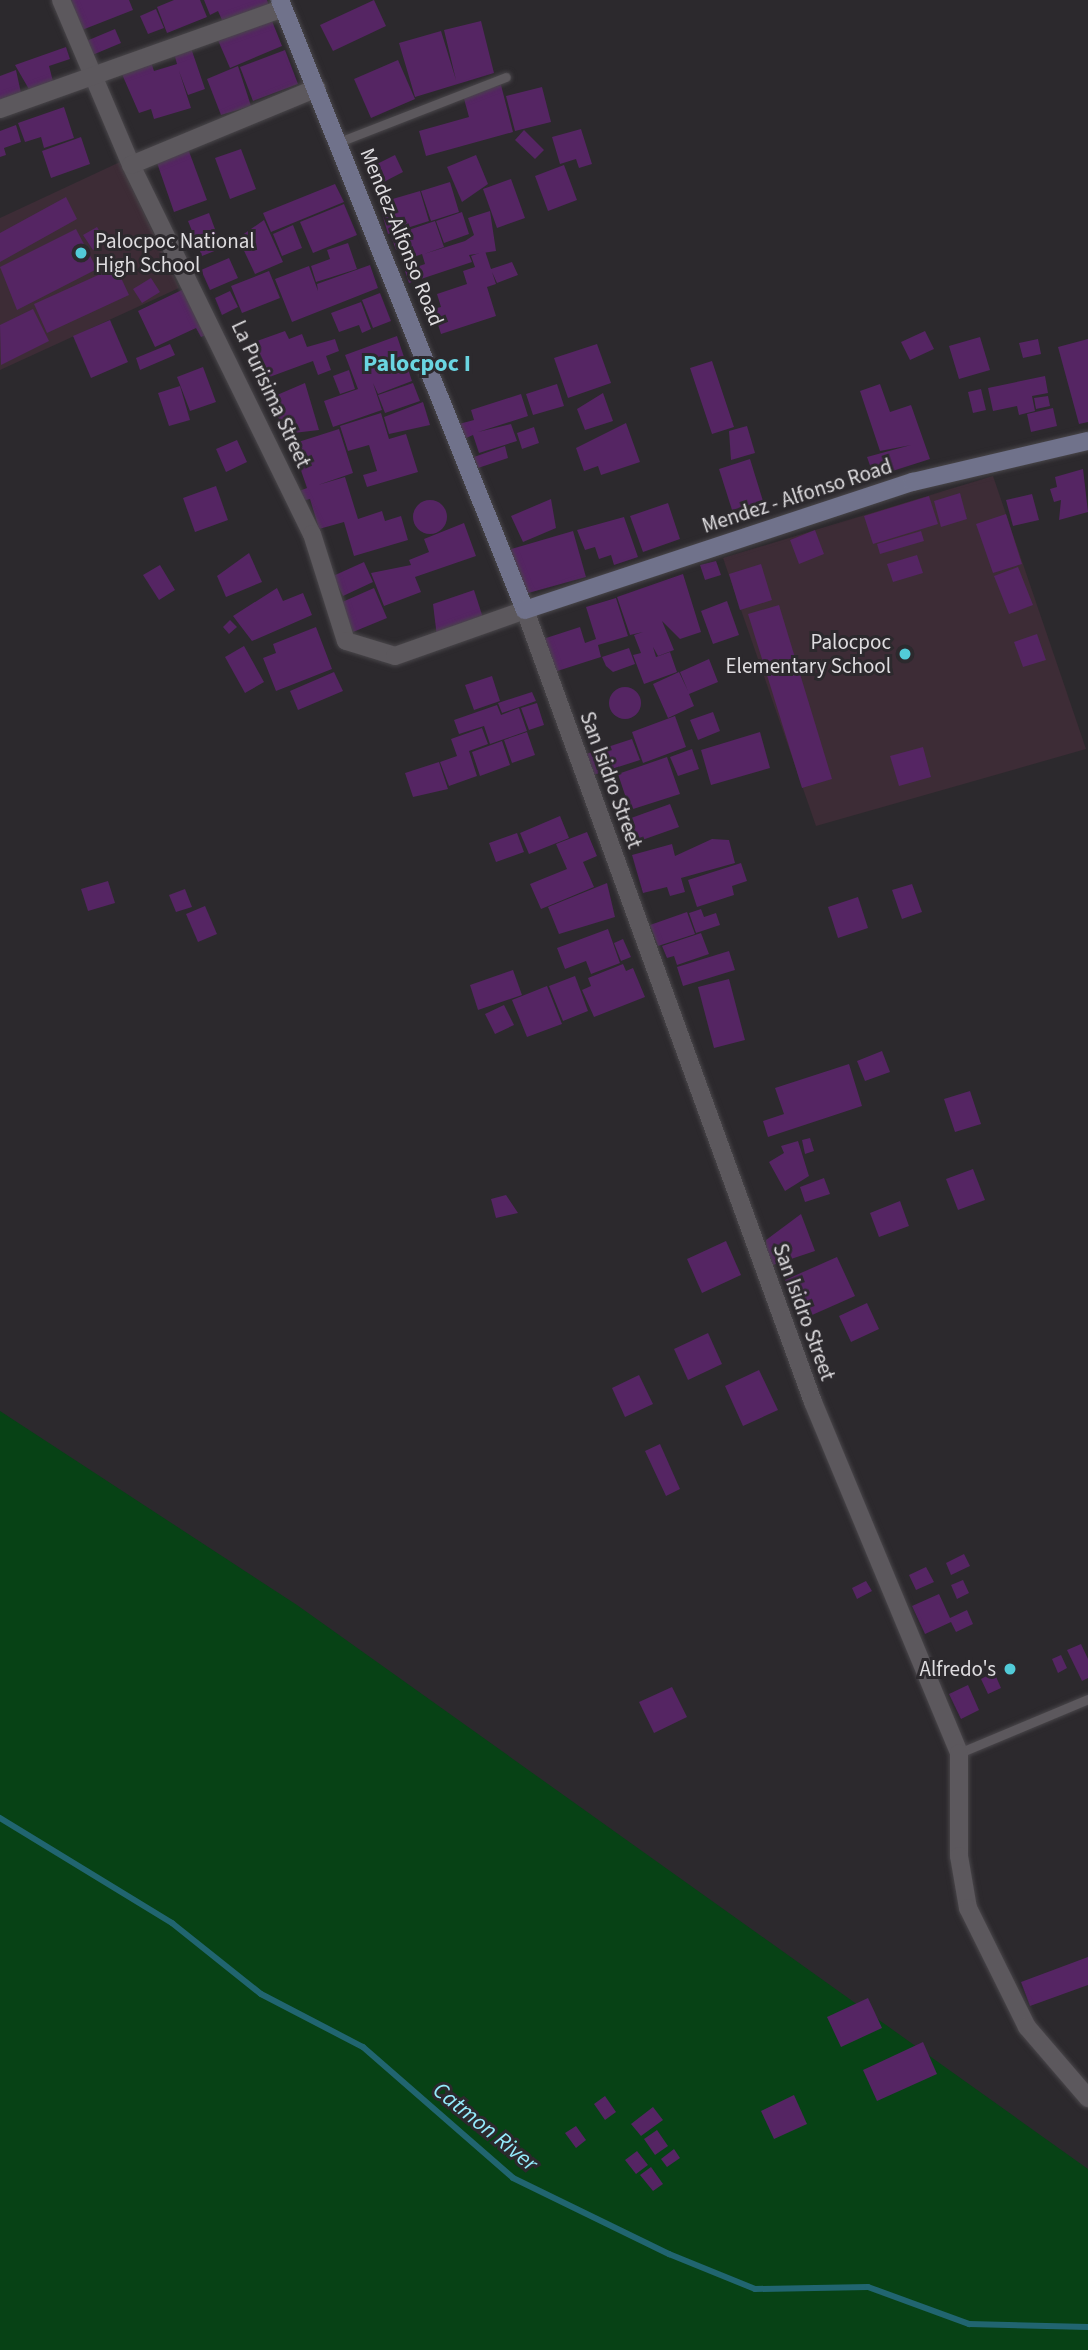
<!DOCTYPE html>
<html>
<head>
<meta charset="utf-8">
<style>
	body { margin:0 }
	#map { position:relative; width:1088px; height:2350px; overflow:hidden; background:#2c292d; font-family:"Source Sans 3",sans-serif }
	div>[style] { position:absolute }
	.education>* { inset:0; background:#3d2c36 }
	.green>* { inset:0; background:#074215 }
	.stream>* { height:6px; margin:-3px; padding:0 3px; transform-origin:3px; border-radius:3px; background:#216570 }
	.building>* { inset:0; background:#552563 }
	.round { border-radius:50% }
	.roads { filter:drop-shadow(0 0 2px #49464a) drop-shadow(0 0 2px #49464a) }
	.service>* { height:9px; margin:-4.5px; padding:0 4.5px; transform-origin:4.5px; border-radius:4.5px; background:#5c585d }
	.minor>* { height:18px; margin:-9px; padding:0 9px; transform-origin:9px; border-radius:9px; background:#5c585d }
	.secondary>* { height:18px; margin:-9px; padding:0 9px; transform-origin:9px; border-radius:9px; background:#70728b }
	.dots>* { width:19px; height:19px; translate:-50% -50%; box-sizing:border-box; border:4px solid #2c292d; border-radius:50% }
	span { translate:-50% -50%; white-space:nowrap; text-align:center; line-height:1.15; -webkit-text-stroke:6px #2c292d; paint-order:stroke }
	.street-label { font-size:21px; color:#dedcdf }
	.poi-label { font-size:21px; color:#dedcdf }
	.left { translate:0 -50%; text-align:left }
	.right { translate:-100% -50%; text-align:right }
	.water-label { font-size:23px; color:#94ebfc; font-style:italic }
	.quarter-label { font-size:24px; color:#6ad5e1; font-weight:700 }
</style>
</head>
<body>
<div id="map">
	<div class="education">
		<i style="clip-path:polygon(120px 162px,179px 288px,0 370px,0 218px)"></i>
		<i style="clip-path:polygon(993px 476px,1086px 749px,816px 826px,723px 558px)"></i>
	</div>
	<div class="green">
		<i style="clip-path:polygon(0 1411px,297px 1605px,1088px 2169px,1088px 2350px,0 2350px)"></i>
	</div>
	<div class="stream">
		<i style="left:0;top:1818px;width:202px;rotate:31.4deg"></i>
		<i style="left:172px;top:1923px;width:114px;rotate:38.6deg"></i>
		<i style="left:261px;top:1994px;width:115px;rotate:27.5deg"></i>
		<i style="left:363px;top:2047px;width:199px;rotate:41.1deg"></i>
		<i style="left:513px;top:2178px;width:174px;rotate:26deg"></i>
		<i style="left:669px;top:2254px;width:93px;rotate:22.1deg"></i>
		<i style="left:755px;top:2289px;width:113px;rotate:-1deg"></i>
		<i style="left:868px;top:2287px;width:108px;rotate:20.1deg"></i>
		<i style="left:969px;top:2324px;width:119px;rotate:1.4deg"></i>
	</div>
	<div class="building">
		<i style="clip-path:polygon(71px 0,129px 0,133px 10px,82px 30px)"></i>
		<i style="clip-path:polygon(174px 0,200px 0,207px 17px,167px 33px,157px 7px)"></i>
		<i style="clip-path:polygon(204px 0,267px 0,269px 6px,222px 20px,218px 11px,210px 15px)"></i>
		<i style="clip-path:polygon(374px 0,386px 26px,333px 51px,320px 25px)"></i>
		<i style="clip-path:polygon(156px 9px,164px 28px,148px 34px,140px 16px)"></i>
		<i style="clip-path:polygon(270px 16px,282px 46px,230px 68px,217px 38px)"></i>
		<i style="clip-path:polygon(481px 21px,494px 73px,415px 97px,399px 43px,441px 31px,456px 80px,444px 30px)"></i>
		<i style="clip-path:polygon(115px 29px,121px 43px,90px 56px,84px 42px)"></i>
		<i style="clip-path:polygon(66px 47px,70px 59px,49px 66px,54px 85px,30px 91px,15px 65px)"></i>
		<i style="clip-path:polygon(191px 48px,205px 89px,188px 95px,179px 71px,191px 108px,154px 119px,151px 109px,139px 113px,121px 72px,151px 62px,154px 71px,177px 64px,174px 53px)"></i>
		<i style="clip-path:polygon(285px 50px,298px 84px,253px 101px,240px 67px)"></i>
		<i style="clip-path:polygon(398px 60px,415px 99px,371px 118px,354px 79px)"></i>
		<i style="clip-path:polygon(238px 66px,251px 106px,221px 115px,207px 79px)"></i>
		<i style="clip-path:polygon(16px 70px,21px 93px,0 106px,0 76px)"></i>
		<i style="clip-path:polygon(501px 85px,513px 132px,426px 156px,419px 131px,469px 117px,463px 95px)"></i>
		<i style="clip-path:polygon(542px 87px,551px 122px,515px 131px,506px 96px)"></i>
		<i style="clip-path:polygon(64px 107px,74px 138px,44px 148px,41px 137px,25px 142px,18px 123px)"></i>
		<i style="clip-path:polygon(16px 125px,21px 142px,4px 148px,6px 155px,0 157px,0 131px)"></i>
		<i style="clip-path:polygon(581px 129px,592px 164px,579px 168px,576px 159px,560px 164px,552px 137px)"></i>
		<i style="clip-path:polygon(524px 130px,544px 150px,535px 159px,515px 140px)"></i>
		<i style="clip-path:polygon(81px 137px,90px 164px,51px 178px,42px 151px)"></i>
		<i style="clip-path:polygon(187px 146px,207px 200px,174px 212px,155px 157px)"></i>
		<i style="clip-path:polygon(241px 149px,256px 189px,230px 199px,215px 158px)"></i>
		<i style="clip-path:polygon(395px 155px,403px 172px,374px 187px,365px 170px)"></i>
		<i style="clip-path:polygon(476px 155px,488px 184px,462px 202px,447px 167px)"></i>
		<i style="clip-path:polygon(564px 165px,577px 200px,548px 211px,535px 176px)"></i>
		<i style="clip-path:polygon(511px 179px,525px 218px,497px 228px,483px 189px)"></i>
		<i style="clip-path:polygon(450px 182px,459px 212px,431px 221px,421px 191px)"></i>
		<i style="clip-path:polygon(335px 184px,344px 202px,271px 232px,263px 213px)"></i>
		<i style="clip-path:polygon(420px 191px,429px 221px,388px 234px,379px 203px)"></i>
		<i style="clip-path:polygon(66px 197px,77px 219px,0 262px,0 233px)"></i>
		<i style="clip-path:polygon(344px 204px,357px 235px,313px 253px,300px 222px)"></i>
		<i style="clip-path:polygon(490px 211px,496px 251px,469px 255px,472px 262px,409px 283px,405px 271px,425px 264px,422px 254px,411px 258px,407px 247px,396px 250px,391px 236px,435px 221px,444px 247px,424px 254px,465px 241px,474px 235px,468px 218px)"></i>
		<i style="clip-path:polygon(462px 212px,469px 234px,444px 243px,436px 221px)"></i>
		<i style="clip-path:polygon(209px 213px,222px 248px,202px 256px,188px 221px)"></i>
		<i style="clip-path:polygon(264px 220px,283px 262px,255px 274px,238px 238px)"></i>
		<i style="clip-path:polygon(293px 225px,302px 248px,282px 256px,273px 234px)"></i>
		<i style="clip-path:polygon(97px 227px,106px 242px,93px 250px,83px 235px)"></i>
		<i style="clip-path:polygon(76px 229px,97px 269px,17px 310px,0 267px)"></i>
		<i style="clip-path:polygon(348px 243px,357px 269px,316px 282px,311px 266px,330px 259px,327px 250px)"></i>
		<i style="clip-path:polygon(485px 251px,491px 269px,512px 262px,518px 275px,497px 283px,492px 272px,496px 284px,487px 287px,496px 316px,441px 334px,433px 309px,441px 307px,437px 294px,467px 284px,463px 271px,475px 267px,471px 256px)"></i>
		<i style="clip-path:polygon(229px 258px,238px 278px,210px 290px,201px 270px)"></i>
		<i style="clip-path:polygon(370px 265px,378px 288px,292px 322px,275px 279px,309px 266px,318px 291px,317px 284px)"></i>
		<i style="clip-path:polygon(116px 267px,129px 295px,47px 333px,34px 304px)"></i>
		<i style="clip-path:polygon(269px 271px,280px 298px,242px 313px,231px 286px)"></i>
		<i style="clip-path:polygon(151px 278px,160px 292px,142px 303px,133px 289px)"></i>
		<i style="clip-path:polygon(186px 288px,213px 332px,201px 337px,196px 328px,155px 347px,138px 311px)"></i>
		<i style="clip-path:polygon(230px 291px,238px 307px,222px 315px,215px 298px)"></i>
		<i style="clip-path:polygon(380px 293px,391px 321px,373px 328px,362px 300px)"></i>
		<i style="clip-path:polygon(361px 302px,371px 329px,362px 333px,359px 325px,339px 332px,331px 313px)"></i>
		<i style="clip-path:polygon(33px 309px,49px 341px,1px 365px,0 325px)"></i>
		<i style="clip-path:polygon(110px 320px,128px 362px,91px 378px,73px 336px)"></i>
		<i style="clip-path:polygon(285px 331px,289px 339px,302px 334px,307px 347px,335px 339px,339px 351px,326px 356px,331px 370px,318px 375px,313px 361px,264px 379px,257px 341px)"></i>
		<i style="clip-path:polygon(925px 331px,934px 349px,910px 360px,901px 342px)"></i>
		<i style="clip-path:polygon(397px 336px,412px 381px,378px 394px,373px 383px,382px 410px,333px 427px,324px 401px,358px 389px,345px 355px)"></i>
		<i style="clip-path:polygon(980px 337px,990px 370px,959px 379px,949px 346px)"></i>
		<i style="clip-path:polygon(1038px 339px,1041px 354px,1023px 358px,1019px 343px)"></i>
		<i style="clip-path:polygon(1088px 339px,1088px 422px,1079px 424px,1058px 347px)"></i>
		<i style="clip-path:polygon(170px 344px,175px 355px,140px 370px,136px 358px)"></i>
		<i style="clip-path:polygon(597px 344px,611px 383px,568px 398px,554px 358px)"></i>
		<i style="clip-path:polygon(712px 361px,734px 427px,712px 434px,690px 368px)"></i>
		<i style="clip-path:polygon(203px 367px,216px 402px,190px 411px,177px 377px)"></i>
		<i style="clip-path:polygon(349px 370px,355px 389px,340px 394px,333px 376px)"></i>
		<i style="clip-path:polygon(1045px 376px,1048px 393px,1032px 396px,1035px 411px,1019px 415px,1017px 406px,993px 411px,988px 388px)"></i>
		<i style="clip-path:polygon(305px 383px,319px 430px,285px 434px,270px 398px)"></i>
		<i style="clip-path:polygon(413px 383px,420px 401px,385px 413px,378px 395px)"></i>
		<i style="clip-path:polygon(557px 384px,564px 406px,533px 415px,526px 394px)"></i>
		<i style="clip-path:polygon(880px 384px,890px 412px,911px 405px,930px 459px,874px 477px,867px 457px,911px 445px,880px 451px,860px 391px)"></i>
		<i style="clip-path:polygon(180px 386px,190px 420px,169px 426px,158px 393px)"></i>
		<i style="clip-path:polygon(981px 389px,986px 410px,973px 413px,968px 392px)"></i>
		<i style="clip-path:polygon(603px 393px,613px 421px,585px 430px,577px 409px)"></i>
		<i style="clip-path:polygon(521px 394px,528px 416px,478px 432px,511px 424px,517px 441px,479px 453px,473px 435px,464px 439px,459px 424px,474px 420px,471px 410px)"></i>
		<i style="clip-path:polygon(1048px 396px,1050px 406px,1036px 409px,1034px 398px)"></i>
		<i style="clip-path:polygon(423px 402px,430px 425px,389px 434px,384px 417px)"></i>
		<i style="clip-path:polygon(1053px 408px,1057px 426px,1031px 432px,1027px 414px)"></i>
		<i style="clip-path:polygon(381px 413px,389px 439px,406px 434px,418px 472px,367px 487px,363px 475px,377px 471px,369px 445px,348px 451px,340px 426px)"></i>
		<i style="clip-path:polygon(626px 423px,640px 462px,601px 475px,598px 466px,584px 471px,576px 448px)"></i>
		<i style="clip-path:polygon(747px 426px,755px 453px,731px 460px,729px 431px)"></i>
		<i style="clip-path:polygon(534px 427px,539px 443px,522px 449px,517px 433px)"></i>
		<i style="clip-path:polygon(339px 429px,353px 473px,318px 485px,345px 477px,358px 519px,382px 511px,385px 521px,401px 516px,408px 540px,354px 556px,344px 522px,319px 529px,310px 499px,302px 501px,299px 491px,307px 488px,292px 444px)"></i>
		<i style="clip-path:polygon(237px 440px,247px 462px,226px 472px,216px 449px)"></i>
		<i style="clip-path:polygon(505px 446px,508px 458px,478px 468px,474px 457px)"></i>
		<i style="clip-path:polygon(750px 459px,763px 501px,732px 510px,719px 469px)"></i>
		<i style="clip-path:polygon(1083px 469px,1088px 512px,1059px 520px,1061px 500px,1054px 502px,1050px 489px,1057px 487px,1055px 477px)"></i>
		<i style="clip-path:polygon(216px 486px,228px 520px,195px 532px,183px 498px)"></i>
		<i style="clip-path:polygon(960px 493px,967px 519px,941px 527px,934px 501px)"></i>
		<i style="clip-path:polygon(1032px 494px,1039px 520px,1013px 526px,1006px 500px)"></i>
		<i style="clip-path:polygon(929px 496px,938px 524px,873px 544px,864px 516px)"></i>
		<i style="clip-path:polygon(551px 499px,556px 528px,523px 542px,511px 516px)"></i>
		<i class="round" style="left:413px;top:500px;width:34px;height:34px"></i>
		<i style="clip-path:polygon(668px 503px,680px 539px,643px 552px,630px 516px)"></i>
		<i style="clip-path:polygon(1006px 514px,1022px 564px,993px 573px,976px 524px)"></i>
		<i style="clip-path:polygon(624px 517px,638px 557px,614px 565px,611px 555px,599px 559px,595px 547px,585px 550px,577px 530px)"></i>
		<i style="clip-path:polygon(464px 523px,476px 556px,415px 577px,421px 592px,384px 606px,371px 573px,411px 565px,409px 560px,429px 552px,424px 539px)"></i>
		<i style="clip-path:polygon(815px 530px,824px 554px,799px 564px,790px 540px)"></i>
		<i style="clip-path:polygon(573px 531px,586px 577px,521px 595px,508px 550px)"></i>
		<i style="clip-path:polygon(921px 531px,924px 541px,880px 554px,877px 544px)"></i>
		<i style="clip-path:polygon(249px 553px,262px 582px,226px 597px,217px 576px)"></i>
		<i style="clip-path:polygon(917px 555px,923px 573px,893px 582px,887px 564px)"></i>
		<i style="clip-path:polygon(716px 561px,721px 575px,705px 580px,700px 565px)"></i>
		<i style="clip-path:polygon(364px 562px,373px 582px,343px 596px,333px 576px)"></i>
		<i style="clip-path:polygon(761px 564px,772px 600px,740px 610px,729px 574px)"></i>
		<i style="clip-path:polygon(160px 565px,175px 590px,159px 600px,143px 575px)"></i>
		<i style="clip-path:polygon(1018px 567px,1033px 605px,1009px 614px,994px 576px)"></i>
		<i style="clip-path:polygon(683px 574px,701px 632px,680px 639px,662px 621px,674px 650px,658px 656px,653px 647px,656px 657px,670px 652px,677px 672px,644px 684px,633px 655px,641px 653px,634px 635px,643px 632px,630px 635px,617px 597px)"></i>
		<i style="clip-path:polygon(277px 588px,283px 601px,303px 593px,312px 615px,252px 641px,233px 616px)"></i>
		<i style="clip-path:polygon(374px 588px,387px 618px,353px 632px,340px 603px)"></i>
		<i style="clip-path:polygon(474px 590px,484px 621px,437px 637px,433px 604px)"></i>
		<i style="clip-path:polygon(616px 598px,628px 636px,598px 645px,601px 657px,551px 673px,540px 640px,580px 627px,585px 643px,596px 639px,586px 607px)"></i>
		<i style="clip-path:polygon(727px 601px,739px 635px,713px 644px,701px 611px)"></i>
		<i style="clip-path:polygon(779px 605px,832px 779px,802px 788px,748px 614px)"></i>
		<i style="clip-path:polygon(230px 620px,237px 627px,229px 634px,223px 627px)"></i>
		<i style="clip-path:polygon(316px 627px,332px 669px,276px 691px,263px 658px,276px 653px,273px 644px)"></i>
		<i style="clip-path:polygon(1037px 634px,1046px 660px,1023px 667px,1014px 642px)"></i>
		<i style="clip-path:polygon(244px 646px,264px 682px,245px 693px,225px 657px)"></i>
		<i style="clip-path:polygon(629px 648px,635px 664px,613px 672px,606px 666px,602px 657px)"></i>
		<i style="clip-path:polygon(709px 659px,718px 682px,689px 694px,694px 706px,668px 718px,653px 684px,679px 672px,688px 691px,680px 672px)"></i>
		<i style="clip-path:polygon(334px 672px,343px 691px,298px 710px,290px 691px)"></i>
		<i style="clip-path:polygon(492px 676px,500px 701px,474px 710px,465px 685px)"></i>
		<i class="round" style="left:609px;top:687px;width:32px;height:32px"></i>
		<i style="clip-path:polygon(532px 692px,536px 701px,502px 713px,498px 703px)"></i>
		<i style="clip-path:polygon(537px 703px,544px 725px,529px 730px,521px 708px)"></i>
		<i style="clip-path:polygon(497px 705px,501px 715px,519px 708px,527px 731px,490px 744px,484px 726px,459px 734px,454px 720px)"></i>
		<i style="clip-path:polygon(713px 712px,720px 731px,698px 740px,690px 720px)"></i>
		<i style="clip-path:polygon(675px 716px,686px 747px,643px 763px,632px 732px)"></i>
		<i style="clip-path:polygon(482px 728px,488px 744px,469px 751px,477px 776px,449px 786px,440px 762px,457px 756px,451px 739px)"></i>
		<i style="clip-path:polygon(527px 732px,535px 755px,512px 763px,504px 740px)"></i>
		<i style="clip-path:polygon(760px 732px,770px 768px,711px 785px,701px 750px)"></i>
		<i style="clip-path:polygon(632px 739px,640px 760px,590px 776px,583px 755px)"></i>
		<i style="clip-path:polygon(502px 741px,510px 765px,480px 776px,472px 752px)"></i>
		<i style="clip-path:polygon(923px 747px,931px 777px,899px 786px,890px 756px)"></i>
		<i style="clip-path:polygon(692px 749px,699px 769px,678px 776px,670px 757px)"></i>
		<i style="clip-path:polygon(667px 757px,680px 794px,630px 810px,618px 774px)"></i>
		<i style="clip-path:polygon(439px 762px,448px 789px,413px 797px,405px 773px)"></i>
		<i style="clip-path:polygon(670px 804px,679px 827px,628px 845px,620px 822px)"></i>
		<i style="clip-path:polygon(560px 816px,569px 838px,529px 854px,520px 833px)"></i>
		<i style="clip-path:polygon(587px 832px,597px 856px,583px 862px,594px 887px,541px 909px,530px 884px,567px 869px,556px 844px)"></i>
		<i style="clip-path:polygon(517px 833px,524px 852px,496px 862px,489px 843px)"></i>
		<i style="clip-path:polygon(712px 839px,729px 840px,735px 863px,681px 878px,685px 892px,670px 896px,667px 887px,643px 893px,632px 855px,672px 844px,675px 856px)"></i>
		<i style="clip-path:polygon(741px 863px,747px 881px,732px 886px,734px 895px,697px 907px,688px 880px)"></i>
		<i style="clip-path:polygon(108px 881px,115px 903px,88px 911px,81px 889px)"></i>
		<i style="clip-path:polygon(607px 883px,615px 917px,559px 934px,548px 907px)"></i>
		<i style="clip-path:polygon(912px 884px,922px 912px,902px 919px,892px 890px)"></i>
		<i style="clip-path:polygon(185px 889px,192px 907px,176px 912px,169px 895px)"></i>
		<i style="clip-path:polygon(858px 897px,868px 928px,838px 938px,828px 907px)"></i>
		<i style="clip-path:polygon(205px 906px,217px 934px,198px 942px,186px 914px)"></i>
		<i style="clip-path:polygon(701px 909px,704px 917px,716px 913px,720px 925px,696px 933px,689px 913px)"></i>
		<i style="clip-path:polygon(687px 912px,695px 934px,658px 946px,650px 925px)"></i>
		<i style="clip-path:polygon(608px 929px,620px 963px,591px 974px,586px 961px,565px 969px,557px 948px)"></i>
		<i style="clip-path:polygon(701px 933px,709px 954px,677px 965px,674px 956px,667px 958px,662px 946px)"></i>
		<i style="clip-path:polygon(623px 939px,631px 957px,621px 961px,614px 943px)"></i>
		<i style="clip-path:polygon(729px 951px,735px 970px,683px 986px,677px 967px)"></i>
		<i style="clip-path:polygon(623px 964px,626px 971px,633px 968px,645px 997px,594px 1017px,582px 990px,591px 986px,588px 978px)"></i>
		<i style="clip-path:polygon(513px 970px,522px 995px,478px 1010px,470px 985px)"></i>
		<i style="clip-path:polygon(575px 976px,588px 1011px,563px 1021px,549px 986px)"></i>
		<i style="clip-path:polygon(729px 979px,745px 1040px,714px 1048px,698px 987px)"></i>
		<i style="clip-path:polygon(547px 986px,562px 1024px,527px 1037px,512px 1000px)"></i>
		<i style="clip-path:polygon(504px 1005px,514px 1025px,495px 1034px,485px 1014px)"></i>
		<i style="clip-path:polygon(882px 1051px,890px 1072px,865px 1081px,857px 1061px)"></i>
		<i style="clip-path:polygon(849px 1064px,862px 1106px,768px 1137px,763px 1121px,784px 1114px,775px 1088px)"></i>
		<i style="clip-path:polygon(970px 1091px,981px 1124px,955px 1132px,944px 1099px)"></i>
		<i style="clip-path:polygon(810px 1138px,814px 1151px,805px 1154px,802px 1140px)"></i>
		<i style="clip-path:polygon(798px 1141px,809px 1176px,785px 1191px,769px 1162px,784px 1153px,781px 1146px)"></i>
		<i style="clip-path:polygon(973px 1169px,985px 1200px,958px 1210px,946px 1179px)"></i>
		<i style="clip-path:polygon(824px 1178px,830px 1194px,805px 1202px,800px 1187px)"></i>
		<i style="clip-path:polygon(506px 1195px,518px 1213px,496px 1218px,491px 1199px)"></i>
		<i style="clip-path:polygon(900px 1201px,909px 1226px,879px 1237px,870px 1213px)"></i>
		<i style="clip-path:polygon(801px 1214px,815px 1251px,767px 1267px,766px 1240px)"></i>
		<i style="clip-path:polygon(726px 1241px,741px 1275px,702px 1293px,687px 1259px)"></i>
		<i style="clip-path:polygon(837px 1257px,855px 1296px,803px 1319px,785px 1280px)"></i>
		<i style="clip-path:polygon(867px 1303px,879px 1329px,851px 1342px,839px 1316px)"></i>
		<i style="clip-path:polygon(708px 1333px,722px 1364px,688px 1380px,674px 1349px)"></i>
		<i style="clip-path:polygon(759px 1370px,778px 1410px,743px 1426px,725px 1386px)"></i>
		<i style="clip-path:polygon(639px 1375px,653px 1404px,625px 1417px,612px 1388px)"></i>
		<i style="clip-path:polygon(660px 1444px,680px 1489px,666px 1496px,645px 1451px)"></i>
		<i style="clip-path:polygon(964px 1554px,970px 1566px,951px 1575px,946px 1563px)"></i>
		<i style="clip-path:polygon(926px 1567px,934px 1582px,916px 1590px,909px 1575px)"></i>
		<i style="clip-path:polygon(963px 1580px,969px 1593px,957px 1599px,951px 1585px)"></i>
		<i style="clip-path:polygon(866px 1581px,872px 1591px,857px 1599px,852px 1588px)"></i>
		<i style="clip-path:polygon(939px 1594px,950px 1618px,967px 1610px,973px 1624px,956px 1632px,951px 1622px,925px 1634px,912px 1606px)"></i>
		<i style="clip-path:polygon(1081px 1644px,1088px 1659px,1088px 1678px,1082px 1681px,1067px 1650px)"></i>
		<i style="clip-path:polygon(1061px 1655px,1067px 1668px,1058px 1673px,1052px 1659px)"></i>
		<i style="clip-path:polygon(994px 1672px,1001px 1688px,988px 1694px,981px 1679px)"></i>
		<i style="clip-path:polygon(968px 1685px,979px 1710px,961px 1719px,949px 1694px)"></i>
		<i style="clip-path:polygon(672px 1687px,687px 1717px,654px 1733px,639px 1702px)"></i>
		<i style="clip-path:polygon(1088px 1957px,1088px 1985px,1030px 2006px,1021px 1982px)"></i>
		<i style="clip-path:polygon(868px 1998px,882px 2028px,841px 2047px,827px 2017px)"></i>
		<i style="clip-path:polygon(923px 2042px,937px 2074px,877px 2101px,863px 2070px)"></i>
		<i style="clip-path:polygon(794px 2095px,807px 2124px,774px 2139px,761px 2111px)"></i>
		<i style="clip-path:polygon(605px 2096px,616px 2112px,605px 2120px,594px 2104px)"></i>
		<i style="clip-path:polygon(653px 2107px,663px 2120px,641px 2136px,631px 2124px)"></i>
		<i style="clip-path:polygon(576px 2126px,586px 2140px,576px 2148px,565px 2133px)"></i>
		<i style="clip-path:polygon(657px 2130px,668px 2146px,655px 2155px,644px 2139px)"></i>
		<i style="clip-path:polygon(674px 2149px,680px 2158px,667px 2167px,661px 2159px)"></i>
		<i style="clip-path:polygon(637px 2151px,648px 2165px,636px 2174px,625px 2160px)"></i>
		<i style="clip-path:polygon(651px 2167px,663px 2184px,653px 2191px,640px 2175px)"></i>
	</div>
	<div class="roads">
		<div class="service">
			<i style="left:339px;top:142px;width:179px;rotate:-21.3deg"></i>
			<i style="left:959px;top:1753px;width:140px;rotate:-22.7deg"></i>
		</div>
		<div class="minor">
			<i style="left:61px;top:0;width:179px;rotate:67deg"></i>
			<i style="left:131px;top:165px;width:411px;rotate:63.9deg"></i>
			<i style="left:312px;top:534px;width:112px;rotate:72.4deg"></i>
			<i style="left:346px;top:641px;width:51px;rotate:17deg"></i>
			<i style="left:395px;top:656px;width:138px;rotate:-19.5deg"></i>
			<i style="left:525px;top:610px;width:843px;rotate:70.02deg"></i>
			<i style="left:813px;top:1402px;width:380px;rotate:67.4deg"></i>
			<i style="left:959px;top:1753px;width:103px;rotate:90deg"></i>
			<i style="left:959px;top:1856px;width:53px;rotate:80.2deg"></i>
			<i style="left:968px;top:1908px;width:133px;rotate:63.6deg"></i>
			<i style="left:1027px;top:2027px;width:94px;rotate:49.3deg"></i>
			<i style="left:0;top:109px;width:300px;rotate:-19.6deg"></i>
			<i style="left:131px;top:165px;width:201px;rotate:-22.5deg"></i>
		</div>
		<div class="secondary">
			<i style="left:280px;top:0;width:657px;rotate:68.12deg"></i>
			<i style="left:525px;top:610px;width:409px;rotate:-18.3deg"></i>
			<i style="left:913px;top:482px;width:180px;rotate:-13.2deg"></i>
		</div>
	</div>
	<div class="dots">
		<i style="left:81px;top:253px;background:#52cbd8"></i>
		<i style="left:905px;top:654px;background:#52cbd8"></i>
		<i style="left:1010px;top:1669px;background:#52cbd8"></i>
	</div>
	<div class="street-label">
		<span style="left:402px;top:237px;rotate:68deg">Mendez-Alfonso Road</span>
		<span style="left:271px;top:394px;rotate:65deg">La Purisima Street</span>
		<span style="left:797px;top:496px;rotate:-18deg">Mendez - Alfonso Road</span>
		<span style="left:611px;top:780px;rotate:70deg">San Isidro Street</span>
		<span style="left:804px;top:1312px;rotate:70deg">San Isidro Street</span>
	</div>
	<div class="poi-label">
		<span class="left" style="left:95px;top:253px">Palocpoc National<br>High School</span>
		<span class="right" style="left:891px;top:654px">Palocpoc<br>Elementary School</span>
		<span class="right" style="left:996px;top:1669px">Alfredo's</span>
	</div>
	<div class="water-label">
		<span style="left:485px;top:2127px;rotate:39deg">Catmon River</span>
	</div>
	<div class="quarter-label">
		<span style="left:417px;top:364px">Palocpoc I</span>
	</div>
</div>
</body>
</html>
